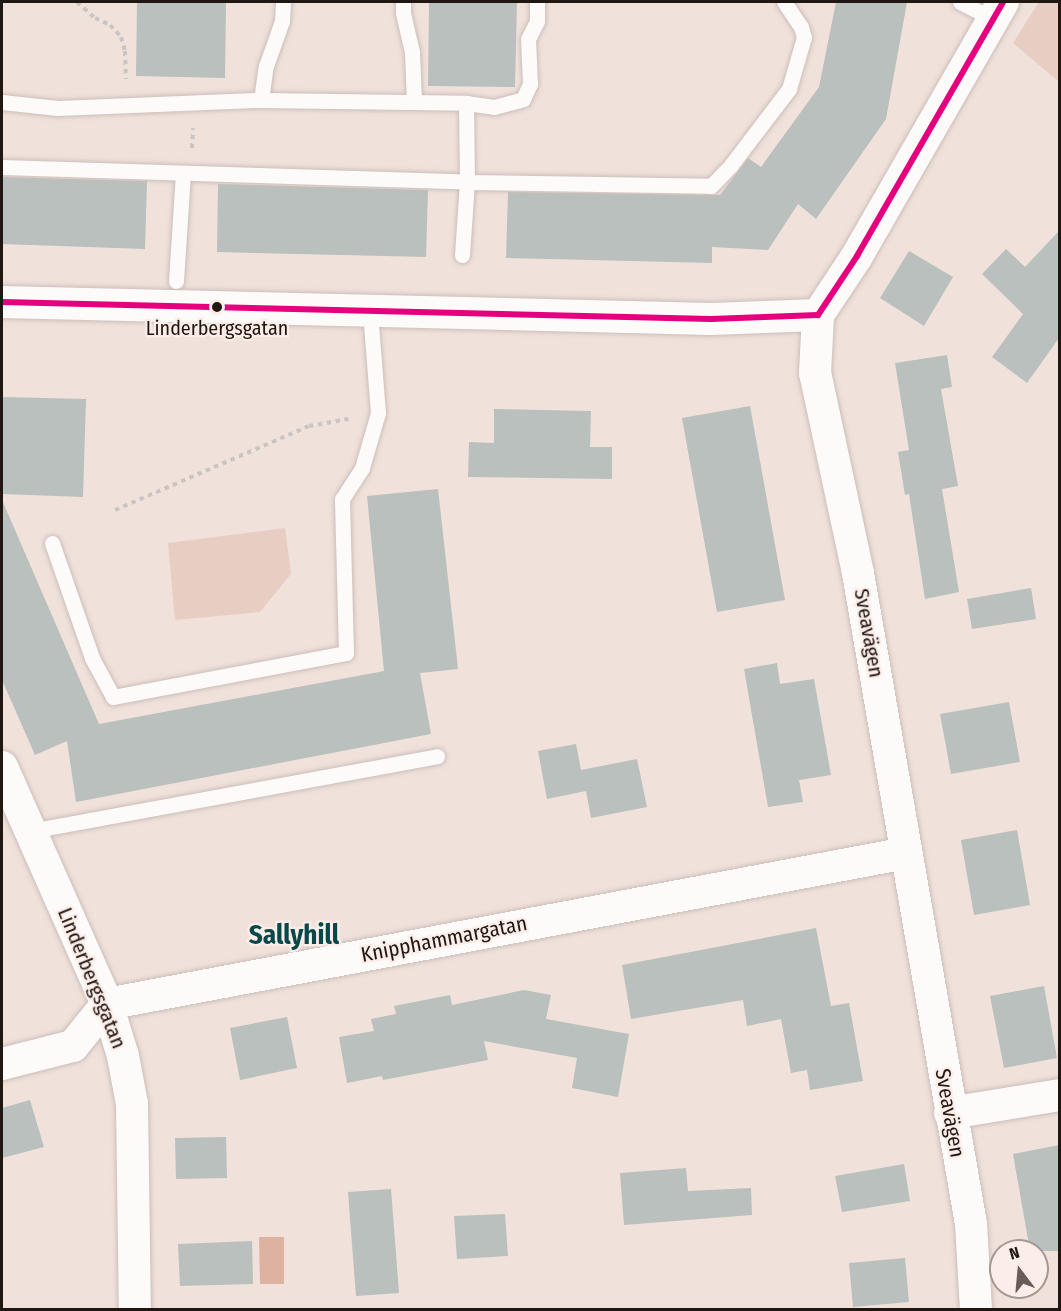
<!DOCTYPE html>
<html>
<head>
<meta charset="utf-8">
<style>
	body { margin:0 }
	#map { position:relative; width:1061px; height:1311px; overflow:hidden; background:#f1e1db; font-family:"Fira Sans Condensed",sans-serif }
	div>[style] { position:absolute }
	.green>* { inset:0; background:#e7cdc2 }
	.water>* { inset:0; background:#deb2a1 }
	.building>* { inset:0; background:#b9c0bd }
	.path>* { height:4px; margin-top:-2px; transform-origin:0; background:repeating-linear-gradient(90deg,#cac5c3 0 4.5px,transparent 0 9px) }
	.roads { filter:drop-shadow(0 0 2px #cbbeb9) drop-shadow(0 0 2px #cbbeb9) }
	.service>* { height:15px; margin:-7.5px; padding:0 7.5px; transform-origin:7.5px; border-radius:7.5px; background:#fdfafa }
	.minor>* { height:32px; margin:-16px; padding:0 16px; transform-origin:16px; border-radius:16px; background:#fdfafa }
	.bus-1>* { height:6px; margin:-3px; padding:0 3px; transform-origin:3px; border-radius:3px; background:#e5007d }
	.dots>* { width:16px; height:16px; translate:-50% -50%; box-sizing:border-box; border:3px solid #fbeee9; border-radius:50% }
	span { translate:-50% -50%; white-space:nowrap; text-align:center; line-height:1.15; -webkit-text-stroke:4.5px #fbeee9; paint-order:stroke }
	.bus-label { font-size:20px; color:#201612 }
	.street-label { font-size:21px; color:#201612 }
	.district-label { font-size:27px; color:#07494a; font-weight:700 }
	.frame { position:absolute; inset:0; border:3px solid #201612; pointer-events:none }
	.north { position:absolute; left:989px; top:1239px; width:60px; height:60px; box-sizing:border-box; background:#fbeee9; border:2px solid #a39893; border-radius:50%; rotate:344deg; font-size:16px; font-weight:700; line-height:24px; text-align:center; color:#201612 }
	.north::after { content:''; display:block; margin:auto; width:21px; height:27px; background:#695d58; clip-path:polygon(50% 0,100% 100%,50% 72%,0 100%) }
</style>
</head>
<body>
<div id="map">
	<div class="green">
		<i style="clip-path:polygon(1039px 2px,1059px 2px,1059px 82px,1013px 43px)"></i>
		<i style="clip-path:polygon(285px 528px,291px 574px,260px 612px,175px 620px,168px 543px)"></i>
	</div>
	<div class="water">
		<i style="clip-path:polygon(259px 1237px,284px 1237px,284px 1284px,260px 1284px)"></i>
	</div>
	<div class="building">
		<i style="clip-path:polygon(137px 2px,226px 2px,225px 78px,136px 76px)"></i>
		<i style="clip-path:polygon(429px 2px,517px 2px,515px 87px,428px 86px)"></i>
		<i style="clip-path:polygon(836px 2px,907px 2px,886px 119px,816px 219px,798px 204px,768px 250px,712px 247px,712px 263px,506px 258px,508px 192px,720px 195px,748px 158px,761px 167px,819px 87px)"></i>
		<i style="clip-path:polygon(2px 177px,147px 181px,145px 249px,2px 244px)"></i>
		<i style="clip-path:polygon(218px 184px,428px 190px,426px 257px,217px 252px)"></i>
		<i style="clip-path:polygon(1059px 231px,1059px 338px,1027px 383px,992px 357px,1023px 314px,982px 274px,1006px 249px,1025px 267px)"></i>
		<i style="clip-path:polygon(909px 251px,953px 277px,924px 326px,880px 298px)"></i>
		<i style="clip-path:polygon(947px 355px,952px 387px,941px 389px,958px 486px,942px 489px,959px 592px,925px 599px,909px 494px,905px 495px,898px 452px,909px 450px,895px 363px)"></i>
		<i style="clip-path:polygon(2px 397px,86px 399px,83px 497px,2px 494px)"></i>
		<i style="clip-path:polygon(750px 406px,785px 600px,717px 612px,682px 418px)"></i>
		<i style="clip-path:polygon(494px 409px,591px 411px,590px 447px,612px 447px,612px 479px,468px 477px,469px 442px,494px 443px)"></i>
		<i style="clip-path:polygon(438px 489px,458px 669px,420px 673px,431px 734px,76px 802px,67px 741px,35px 755px,2px 680px,2px 500px,99px 724px,384px 671px,367px 496px)"></i>
		<i style="clip-path:polygon(1031px 588px,1036px 619px,972px 629px,967px 599px)"></i>
		<i style="clip-path:polygon(777px 663px,780px 684px,814px 679px,831px 775px,799px 780px,803px 802px,768px 807px,744px 669px)"></i>
		<i style="clip-path:polygon(1009px 702px,1020px 762px,951px 774px,940px 714px)"></i>
		<i style="clip-path:polygon(576px 744px,581px 770px,637px 759px,647px 807px,591px 818px,586px 791px,547px 799px,538px 751px)"></i>
		<i style="clip-path:polygon(1017px 830px,1030px 905px,974px 915px,961px 840px)"></i>
		<i style="clip-path:polygon(816px 928px,831px 1006px,849px 1003px,863px 1081px,810px 1090px,807px 1070px,791px 1073px,781px 1019px,747px 1026px,743px 1000px,631px 1019px,622px 965px)"></i>
		<i style="clip-path:polygon(1044px 986px,1057px 1058px,1004px 1068px,990px 996px)"></i>
		<i style="clip-path:polygon(524px 990px,551px 995px,546px 1019px,629px 1034px,618px 1097px,572px 1088px,577px 1058px,484px 1041px,488px 1060px,383px 1080px,382px 1076px,347px 1083px,339px 1037px,374px 1031px,371px 1019px,396px 1014px,394px 1006px,450px 995px,452px 1005px)"></i>
		<i style="clip-path:polygon(287px 1017px,297px 1068px,240px 1080px,230px 1028px)"></i>
		<i style="clip-path:polygon(30px 1100px,44px 1147px,2px 1158px,2px 1108px)"></i>
		<i style="clip-path:polygon(226px 1137px,227px 1178px,176px 1179px,175px 1138px)"></i>
		<i style="clip-path:polygon(1059px 1145px,1059px 1251px,1030px 1251px,1013px 1154px)"></i>
		<i style="clip-path:polygon(904px 1164px,910px 1201px,842px 1212px,835px 1176px)"></i>
		<i style="clip-path:polygon(686px 1168px,688px 1191px,751px 1188px,752px 1215px,624px 1225px,620px 1173px)"></i>
		<i style="clip-path:polygon(391px 1189px,399px 1293px,356px 1296px,348px 1192px)"></i>
		<i style="clip-path:polygon(505px 1214px,508px 1256px,457px 1259px,454px 1216px)"></i>
		<i style="clip-path:polygon(252px 1241px,253px 1284px,180px 1286px,178px 1244px)"></i>
		<i style="clip-path:polygon(905px 1258px,909px 1302px,853px 1307px,849px 1263px)"></i>
	</div>
	<div class="path">
		<i style="left:77px;top:2px;width:24px;rotate:42deg"></i>
		<i style="left:95px;top:18px;width:17px;rotate:25deg"></i>
		<i style="left:110px;top:25px;width:16px;rotate:47deg"></i>
		<i style="left:121px;top:37px;width:15px;rotate:74deg"></i>
		<i style="left:125px;top:51px;width:28px;rotate:88deg"></i>
		<i style="left:192px;top:148px;width:20px;rotate:-87deg"></i>
		<i style="left:115px;top:510px;width:211px;rotate:-23.4deg"></i>
		<i style="left:309px;top:426px;width:40px;rotate:-10deg"></i>
	</div>
	<div class="roads">
		<div class="service">
			<i style="left:403px;top:2px;width:11px;rotate:90deg"></i>
			<i style="left:403px;top:13px;width:40px;rotate:77deg"></i>
			<i style="left:412px;top:52px;width:50px;rotate:87.7deg"></i>
			<i style="left:960px;top:2px;width:36px;rotate:27deg"></i>
			<i style="left:261px;top:100px;width:205px;rotate:0.8deg"></i>
			<i style="left:466px;top:103px;width:28px;rotate:8deg"></i>
			<i style="left:494px;top:107px;width:30px;rotate:-15deg"></i>
			<i style="left:523px;top:99px;width:17px;rotate:-65deg"></i>
			<i style="left:530px;top:84px;width:45px;rotate:-92.5deg"></i>
			<i style="left:528px;top:39px;width:20px;rotate:-63deg"></i>
			<i style="left:537px;top:21px;width:19px;rotate:-90deg"></i>
			<i style="left:2px;top:102px;width:56px;rotate:6.1deg"></i>
			<i style="left:58px;top:108px;width:203px;rotate:-2.3deg"></i>
			<i style="left:261px;top:100px;width:34px;rotate:-82deg"></i>
			<i style="left:266px;top:66px;width:48px;rotate:-70.4deg"></i>
			<i style="left:282px;top:21px;width:19px;rotate:-87deg"></i>
			<i style="left:2px;top:167px;width:465px;rotate:1.8deg"></i>
			<i style="left:467px;top:182px;width:244px;rotate:0.9deg"></i>
			<i style="left:711px;top:186px;width:29px;rotate:-46deg"></i>
			<i style="left:731px;top:165px;width:96px;rotate:-52.7deg"></i>
			<i style="left:789px;top:89px;width:54px;rotate:-73.9deg"></i>
			<i style="left:804px;top:37px;width:10px;rotate:-107deg"></i>
			<i style="left:801px;top:27px;width:30px;rotate:-124deg"></i>
			<i style="left:462px;top:255px;width:73px;rotate:-86.1deg"></i>
			<i style="left:467px;top:182px;width:79px;rotate:-90.7deg"></i>
			<i style="left:176px;top:281px;width:108px;rotate:-86.3deg"></i>
			<i style="left:52px;top:543px;width:122px;rotate:70.8deg"></i>
			<i style="left:92px;top:658px;width:44px;rotate:61.7deg"></i>
			<i style="left:113px;top:697px;width:237px;rotate:-10.7deg"></i>
			<i style="left:346px;top:653px;width:154px;rotate:-91.5deg"></i>
			<i style="left:342px;top:499px;width:37px;rotate:-57deg"></i>
			<i style="left:362px;top:468px;width:57px;rotate:-73.8deg"></i>
			<i style="left:378px;top:413px;width:101px;rotate:-94.5deg"></i>
			<i style="left:30px;top:831px;width:414px;rotate:-10.4deg"></i>
		</div>
		<div class="minor">
			<i style="left:2px;top:302px;width:709px;rotate:1.37deg"></i>
			<i style="left:711px;top:319px;width:107px;rotate:-2.1deg"></i>
			<i style="left:2px;top:767px;width:259px;rotate:66.1deg"></i>
			<i style="left:107px;top:1004px;width:54px;rotate:72.9deg"></i>
			<i style="left:123px;top:1056px;width:49px;rotate:79.4deg"></i>
			<i style="left:132px;top:1104px;width:206px;rotate:89.2deg"></i>
			<i style="left:2px;top:1064px;width:73px;rotate:-14.2deg"></i>
			<i style="left:73px;top:1046px;width:54px;rotate:-51deg"></i>
			<i style="left:107px;top:1004px;width:813px;rotate:-10.7deg"></i>
			<i style="left:950px;top:1113px;width:111px;rotate:-9.3deg"></i>
			<i style="left:976px;top:1310px;width:86px;rotate:-93.3deg"></i>
			<i style="left:971px;top:1224px;width:661px;rotate:-99.85deg"></i>
			<i style="left:858px;top:573px;width:205px;rotate:-102.1deg"></i>
			<i style="left:815px;top:373px;width:58px;rotate:-87deg"></i>
			<i style="left:818px;top:315px;width:71px;rotate:-56.5deg"></i>
			<i style="left:857px;top:256px;width:293px;rotate:-60.1deg"></i>
		</div>
	</div>
	<div class="bus-1">
		<i style="left:2px;top:302px;width:709px;rotate:1.37deg"></i>
		<i style="left:711px;top:319px;width:107px;rotate:-2.1deg"></i>
		<i style="left:818px;top:315px;width:71px;rotate:-56.5deg"></i>
		<i style="left:857px;top:256px;width:293px;rotate:-60.1deg"></i>
	</div>
	<div class="dots">
		<i style="left:217px;top:307px;background:#201612"></i>
	</div>
	<div class="bus-label">
		<span style="left:217px;top:328px">Linderbergsgatan</span>
	</div>
	<div class="street-label">
		<span style="left:869px;top:633px;rotate:80deg">Sveavägen</span>
		<span style="left:444px;top:939px;rotate:-11deg">Knipphammargatan</span>
		<span style="left:92px;top:978px;rotate:68deg">Linderbergsgatan</span>
		<span style="left:950px;top:1113px;rotate:80deg">Sveavägen</span>
	</div>
	<div class="district-label">
		<span style="left:294px;top:936px">Sallyhill</span>
	</div>
	<div class="frame"></div>
	<div class="north">N</div>
</div>
</body>
</html>
